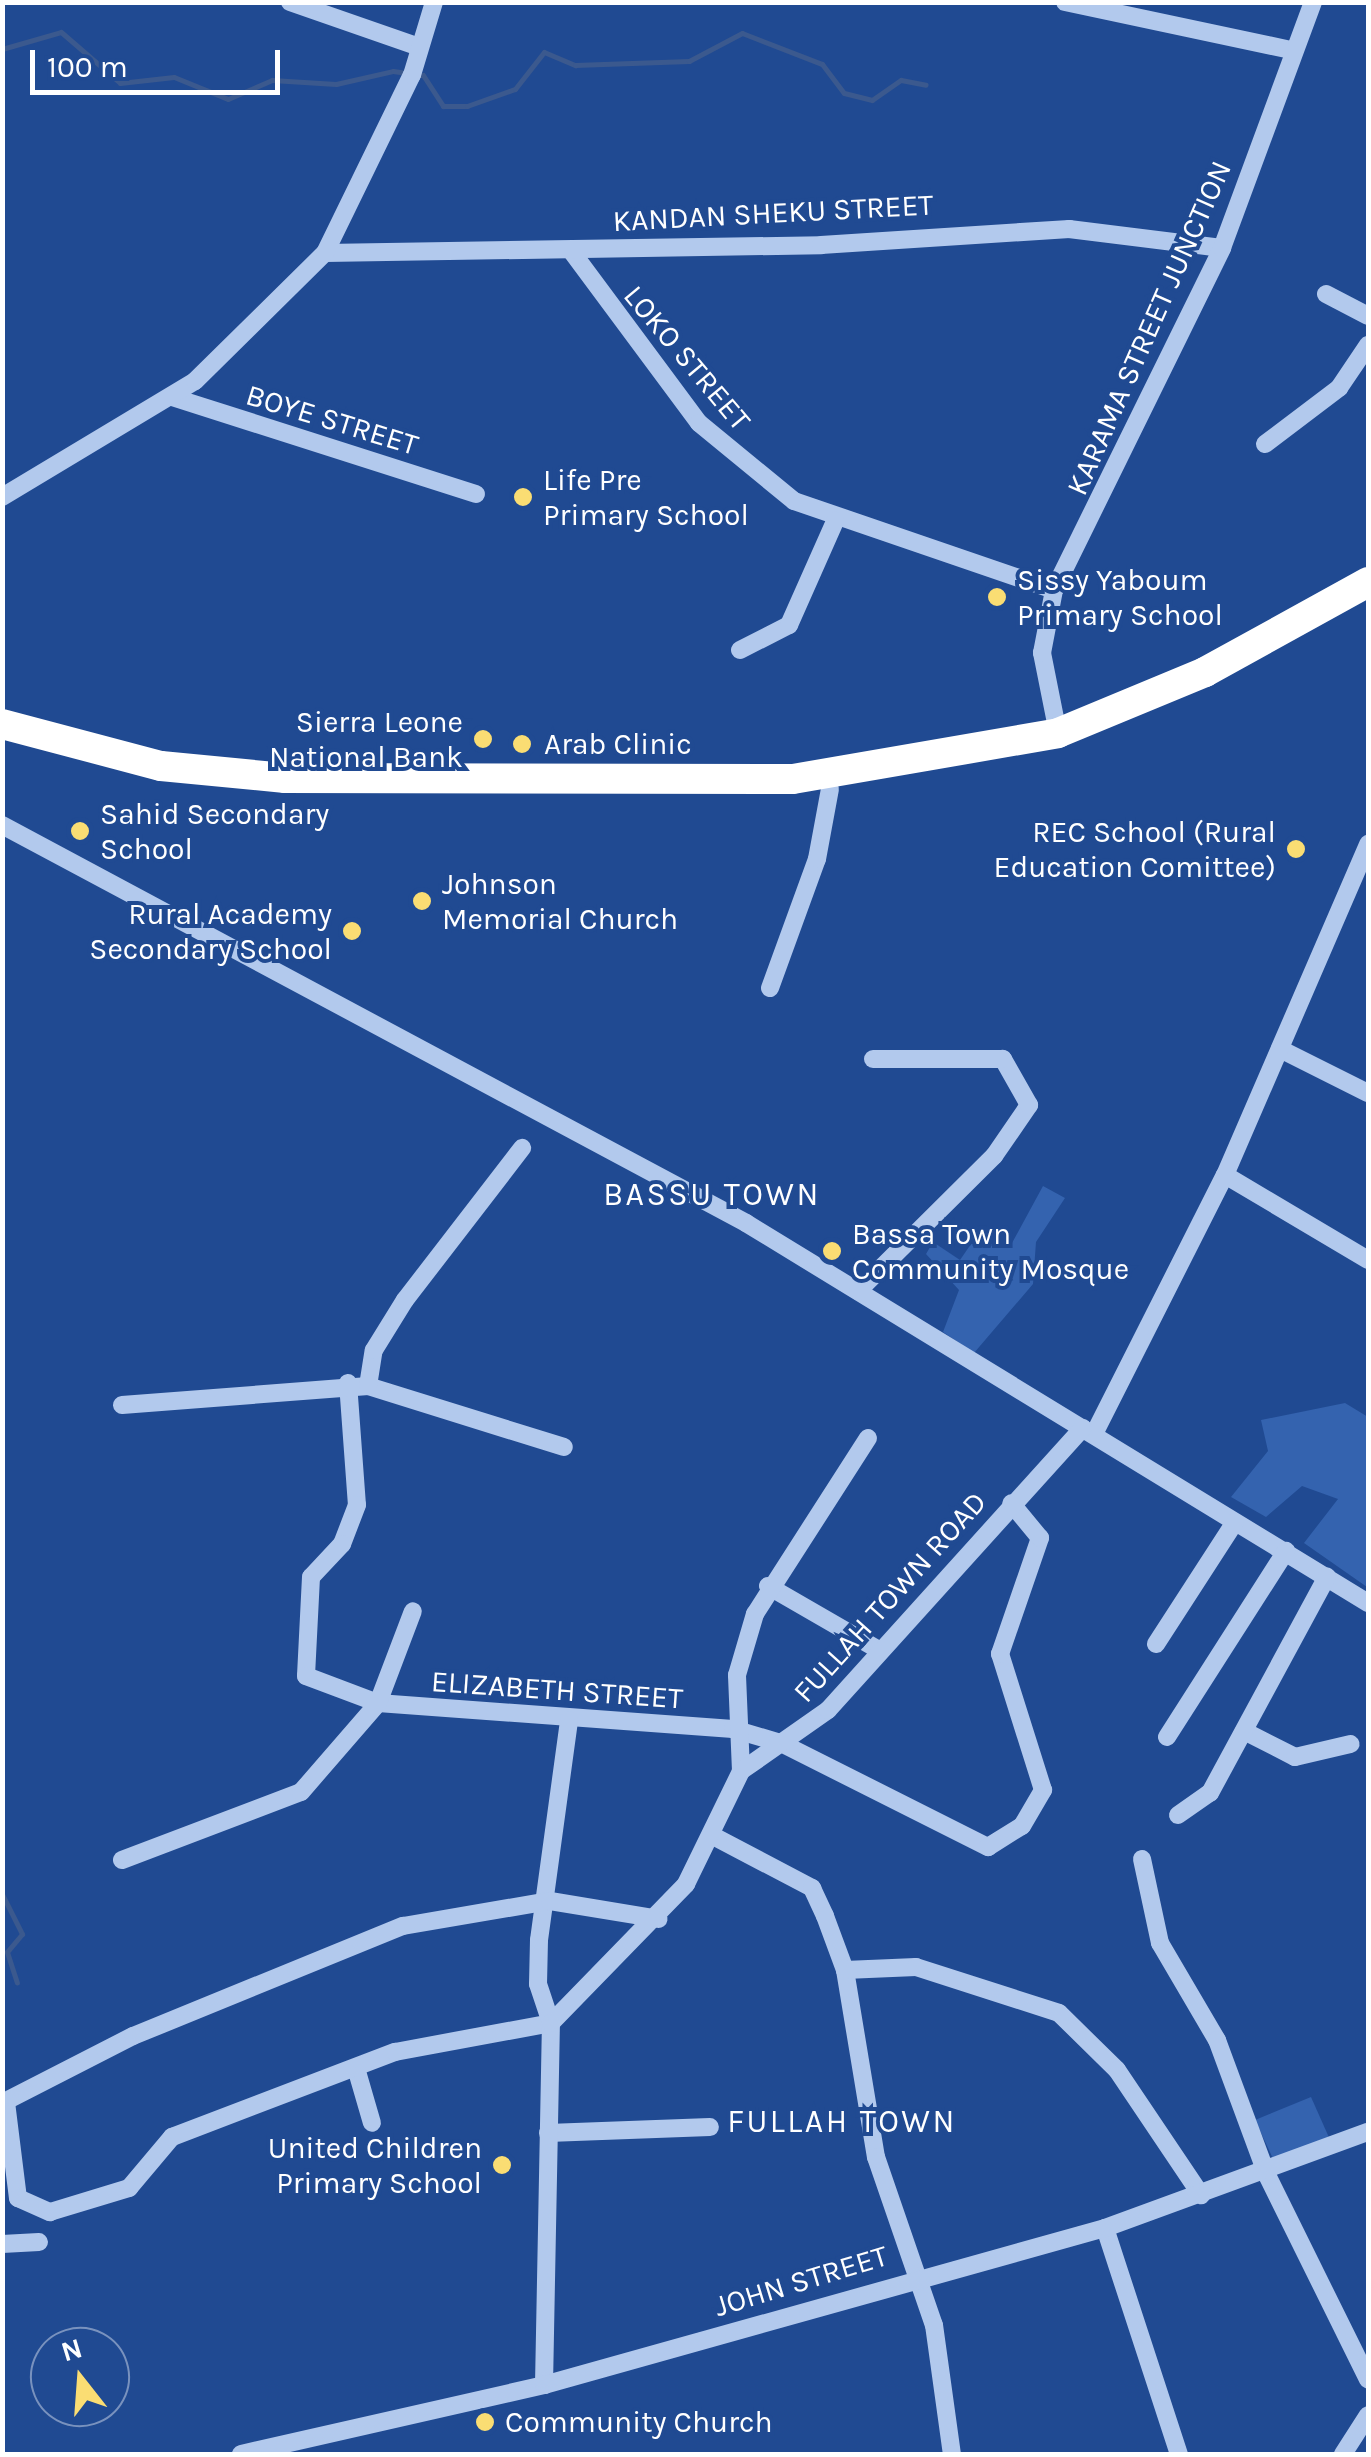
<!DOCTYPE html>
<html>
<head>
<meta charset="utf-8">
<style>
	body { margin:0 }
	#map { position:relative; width:1371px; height:2457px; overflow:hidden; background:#204a92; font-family:Karla,sans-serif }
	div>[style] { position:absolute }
	.green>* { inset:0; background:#3463af }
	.stream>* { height:5px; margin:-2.5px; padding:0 2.5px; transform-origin:2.5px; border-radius:2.5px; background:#3b598e }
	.minor>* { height:18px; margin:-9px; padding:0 9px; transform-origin:9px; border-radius:9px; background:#b2c9ed }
	.highway>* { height:30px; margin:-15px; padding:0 15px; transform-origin:15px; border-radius:15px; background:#fff }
	.dots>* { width:28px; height:28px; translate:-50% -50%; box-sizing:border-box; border:5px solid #204a92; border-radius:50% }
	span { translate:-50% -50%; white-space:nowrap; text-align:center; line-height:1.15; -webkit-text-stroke:8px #204a92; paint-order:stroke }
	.street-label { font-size:30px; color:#fff }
	.poi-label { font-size:30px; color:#fff }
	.left { translate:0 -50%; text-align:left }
	.right { translate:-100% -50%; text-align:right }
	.neighbourhood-label { font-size:32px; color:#fff; letter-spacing:2.5px }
	.frame { position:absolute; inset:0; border:5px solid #fff; pointer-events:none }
	.north { position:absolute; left:30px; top:2327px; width:100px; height:100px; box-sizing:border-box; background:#204a92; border:2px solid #7992be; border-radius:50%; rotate:343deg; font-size:28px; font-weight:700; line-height:40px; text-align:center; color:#fff }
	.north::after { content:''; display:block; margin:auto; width:35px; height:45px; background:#fadd73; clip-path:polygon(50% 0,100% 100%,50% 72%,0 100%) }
	.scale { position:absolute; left:30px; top:50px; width:250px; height:45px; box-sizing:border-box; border:5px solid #fff; border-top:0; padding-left:12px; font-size:30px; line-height:35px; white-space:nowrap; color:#fff; -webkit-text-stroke:8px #204a92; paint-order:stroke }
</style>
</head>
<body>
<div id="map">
	<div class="green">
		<i style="clip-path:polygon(1043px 1186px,1065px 1198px,1036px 1242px,1033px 1284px,974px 1353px,943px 1332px,959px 1290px,926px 1254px,933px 1242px,960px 1260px,971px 1244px,1012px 1243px)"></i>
		<i style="clip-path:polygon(1345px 1403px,1368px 1417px,1367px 1587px,1304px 1543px,1338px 1499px,1302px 1486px,1266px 1517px,1231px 1497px,1268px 1451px,1261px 1420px)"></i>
		<i style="clip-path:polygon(1311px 2097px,1331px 2142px,1275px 2163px,1255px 2120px)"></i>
	</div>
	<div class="stream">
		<i style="left:2px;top:49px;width:61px;rotate:-16.1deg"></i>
		<i style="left:61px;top:32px;width:78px;rotate:40.8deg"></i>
		<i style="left:120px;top:83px;width:54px;rotate:-6.3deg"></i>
		<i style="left:174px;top:77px;width:58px;rotate:22.2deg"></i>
		<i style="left:228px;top:99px;width:48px;rotate:-23.4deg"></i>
		<i style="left:272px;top:80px;width:64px;rotate:3.6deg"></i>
		<i style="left:336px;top:84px;width:58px;rotate:-12.8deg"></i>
		<i style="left:393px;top:71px;width:30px;rotate:8deg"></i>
		<i style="left:423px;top:75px;width:37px;rotate:57deg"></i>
		<i style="left:443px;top:106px;width:24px"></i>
		<i style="left:467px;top:106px;width:51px;rotate:-19.5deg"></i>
		<i style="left:515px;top:89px;width:47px;rotate:-51.9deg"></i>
		<i style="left:544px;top:52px;width:34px;rotate:23deg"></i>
		<i style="left:575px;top:65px;width:114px;rotate:-2deg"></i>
		<i style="left:689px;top:61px;width:60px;rotate:-27.8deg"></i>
		<i style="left:742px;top:33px;width:86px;rotate:21.2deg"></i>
		<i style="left:822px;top:64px;width:36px;rotate:53deg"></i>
		<i style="left:844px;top:93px;width:29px;rotate:14deg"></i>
		<i style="left:872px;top:100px;width:35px;rotate:-35deg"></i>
		<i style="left:901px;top:80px;width:25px;rotate:11deg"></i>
		<i style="left:2px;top:1894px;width:45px;rotate:63.4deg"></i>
		<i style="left:22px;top:1934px;width:23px;rotate:130deg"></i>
		<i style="left:7px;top:1952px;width:32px;rotate:72deg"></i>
	</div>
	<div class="minor">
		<i style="left:290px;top:2px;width:137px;rotate:19.2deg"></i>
		<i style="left:1065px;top:2px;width:231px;rotate:12deg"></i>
		<i style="left:572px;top:252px;width:213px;rotate:53.4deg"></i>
		<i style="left:699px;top:423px;width:123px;rotate:39.4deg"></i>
		<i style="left:794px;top:501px;width:275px;rotate:18.9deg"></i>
		<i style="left:325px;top:253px;width:496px;rotate:-0.9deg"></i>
		<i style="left:821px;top:245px;width:249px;rotate:-3.7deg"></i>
		<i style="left:1069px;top:229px;width:154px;rotate:7.1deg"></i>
		<i style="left:1326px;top:294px;width:47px;rotate:27.6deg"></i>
		<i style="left:172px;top:397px;width:319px;rotate:17.7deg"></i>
		<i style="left:1265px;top:444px;width:93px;rotate:-37.1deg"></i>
		<i style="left:1339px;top:388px;width:52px;rotate:-56deg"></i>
		<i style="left:2px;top:497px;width:225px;rotate:-31deg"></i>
		<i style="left:195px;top:381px;width:182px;rotate:-44.6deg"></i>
		<i style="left:325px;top:253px;width:198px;rotate:-64deg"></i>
		<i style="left:412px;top:75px;width:76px;rotate:-73.2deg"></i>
		<i style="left:740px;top:650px;width:55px;rotate:-27deg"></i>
		<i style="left:789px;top:625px;width:114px;rotate:-66.1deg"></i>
		<i style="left:1058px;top:733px;width:82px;rotate:-101.3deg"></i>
		<i style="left:1042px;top:653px;width:64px;rotate:-79.2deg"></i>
		<i style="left:1054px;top:590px;width:381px;rotate:-63.8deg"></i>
		<i style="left:1222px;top:248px;width:262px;rotate:-69.7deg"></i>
		<i style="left:2px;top:825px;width:844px;rotate:28.14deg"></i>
		<i style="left:746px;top:1223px;width:729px;rotate:31.42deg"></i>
		<i style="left:770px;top:988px;width:137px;rotate:-70deg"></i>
		<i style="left:817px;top:859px;width:71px;rotate:-79.5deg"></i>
		<i style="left:1280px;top:1049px;width:98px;rotate:26.6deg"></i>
		<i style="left:1225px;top:1175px;width:166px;rotate:30.7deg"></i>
		<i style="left:858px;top:1291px;width:192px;rotate:-44.8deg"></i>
		<i style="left:994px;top:1156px;width:62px;rotate:-55.5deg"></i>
		<i style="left:1029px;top:1105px;width:53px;rotate:-119.5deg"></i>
		<i style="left:1003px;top:1059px;width:130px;rotate:180deg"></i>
		<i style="left:348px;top:1383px;width:122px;rotate:85.8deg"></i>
		<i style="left:357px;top:1505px;width:42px;rotate:111deg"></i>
		<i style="left:342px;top:1544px;width:45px;rotate:133.2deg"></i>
		<i style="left:311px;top:1577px;width:99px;rotate:92.9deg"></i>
		<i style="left:306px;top:1676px;width:77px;rotate:20.6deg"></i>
		<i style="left:378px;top:1703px;width:356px;rotate:4.2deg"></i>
		<i style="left:733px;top:1729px;width:50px;rotate:16.3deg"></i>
		<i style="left:781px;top:1743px;width:232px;rotate:26.7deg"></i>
		<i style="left:988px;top:1847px;width:40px;rotate:-32deg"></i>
		<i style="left:1022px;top:1826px;width:42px;rotate:-59.7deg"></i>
		<i style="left:1043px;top:1790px;width:143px;rotate:-107.5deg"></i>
		<i style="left:1000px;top:1654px;width:123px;rotate:-71deg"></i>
		<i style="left:1040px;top:1538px;width:45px;rotate:-129.6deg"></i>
		<i style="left:368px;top:1386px;width:205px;rotate:17.3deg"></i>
		<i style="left:122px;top:1405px;width:247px;rotate:-4.4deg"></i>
		<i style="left:368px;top:1386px;width:36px;rotate:-81deg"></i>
		<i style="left:374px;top:1350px;width:59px;rotate:-58.2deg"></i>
		<i style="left:405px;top:1300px;width:192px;rotate:-52.4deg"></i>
		<i style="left:1094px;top:1434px;width:290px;rotate:-63.2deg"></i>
		<i style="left:1225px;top:1175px;width:361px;rotate:-66.6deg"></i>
		<i style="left:768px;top:1586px;width:126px;rotate:30deg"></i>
		<i style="left:1156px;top:1644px;width:145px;rotate:-57.1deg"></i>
		<i style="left:1244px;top:1731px;width:57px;rotate:27deg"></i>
		<i style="left:1295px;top:1757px;width:57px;rotate:-13.1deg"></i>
		<i style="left:1167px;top:1737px;width:221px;rotate:-57.4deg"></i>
		<i style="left:741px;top:1771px;width:96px;rotate:-92.4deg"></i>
		<i style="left:737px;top:1675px;width:64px;rotate:-73.6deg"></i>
		<i style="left:755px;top:1614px;width:209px;rotate:-57.3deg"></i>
		<i style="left:1178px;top:1815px;width:39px;rotate:-35deg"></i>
		<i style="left:1210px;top:1793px;width:246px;rotate:-61.6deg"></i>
		<i style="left:715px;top:1837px;width:110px;rotate:27.7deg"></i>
		<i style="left:812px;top:1888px;width:31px;rotate:65deg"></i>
		<i style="left:825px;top:1916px;width:58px;rotate:69.7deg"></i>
		<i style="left:845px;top:1970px;width:190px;rotate:80.6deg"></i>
		<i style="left:876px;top:2157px;width:178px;rotate:71deg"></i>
		<i style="left:934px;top:2325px;width:130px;rotate:82.1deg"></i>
		<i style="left:1142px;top:1859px;width:86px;rotate:77.9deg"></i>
		<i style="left:1160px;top:1943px;width:113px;rotate:59.6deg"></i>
		<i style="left:1217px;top:2040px;width:144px;rotate:69.7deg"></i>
		<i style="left:1267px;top:2175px;width:228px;rotate:63.7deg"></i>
		<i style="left:122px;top:1860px;width:191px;rotate:-20.8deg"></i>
		<i style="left:301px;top:1792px;width:118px;rotate:-49.1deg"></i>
		<i style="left:378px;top:1703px;width:98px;rotate:-69.2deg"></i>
		<i style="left:845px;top:1970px;width:71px;rotate:-2.4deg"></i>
		<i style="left:916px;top:1967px;width:150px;rotate:17.8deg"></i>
		<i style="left:1059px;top:2013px;width:81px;rotate:44.5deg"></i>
		<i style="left:1117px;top:2070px;width:151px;rotate:56.1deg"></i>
		<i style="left:356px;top:2068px;width:57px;rotate:73.8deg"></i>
		<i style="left:6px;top:2102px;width:97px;rotate:82.9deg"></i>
		<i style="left:18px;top:2198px;width:35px;rotate:24deg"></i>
		<i style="left:50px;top:2212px;width:83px;rotate:-16.9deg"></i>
		<i style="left:129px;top:2188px;width:67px;rotate:-49.9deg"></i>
		<i style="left:172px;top:2137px;width:239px;rotate:-20.9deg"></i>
		<i style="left:395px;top:2052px;width:159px;rotate:-10.5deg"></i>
		<i style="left:551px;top:2023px;width:41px;rotate:-108.4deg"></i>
		<i style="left:538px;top:1984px;width:44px;rotate:-88.7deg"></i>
		<i style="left:539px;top:1940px;width:222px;rotate:-82.2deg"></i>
		<i style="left:2px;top:2103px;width:147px;rotate:-27.1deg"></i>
		<i style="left:133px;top:2036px;width:292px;rotate:-22.2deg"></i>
		<i style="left:403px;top:1926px;width:149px;rotate:-9.7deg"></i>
		<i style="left:550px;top:1901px;width:110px;rotate:9.4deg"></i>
		<i style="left:548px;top:2133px;width:162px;rotate:-2.1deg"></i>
		<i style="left:1105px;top:2228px;width:238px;rotate:71.9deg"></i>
		<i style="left:2px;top:2244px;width:37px;rotate:-3deg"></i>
		<i style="left:544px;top:2385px;width:362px;rotate:-88.9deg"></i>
		<i style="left:551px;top:2023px;width:194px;rotate:-45.8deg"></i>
		<i style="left:686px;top:1884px;width:126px;rotate:-64deg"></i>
		<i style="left:741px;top:1771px;width:106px;rotate:-35deg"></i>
		<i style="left:828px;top:1710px;width:380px;rotate:-47.9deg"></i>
		<i style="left:241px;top:2454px;width:311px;rotate:-12.8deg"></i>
		<i style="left:544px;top:2385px;width:583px;rotate:-15.63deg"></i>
		<i style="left:1105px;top:2228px;width:280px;rotate:-20.1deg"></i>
		<i style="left:1343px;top:2454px;width:46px;rotate:-57.3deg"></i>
	</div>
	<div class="highway">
		<i style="left:2px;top:724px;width:164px;rotate:14.8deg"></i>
		<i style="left:161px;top:766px;width:125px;rotate:5.5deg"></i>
		<i style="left:285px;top:778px;width:508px;rotate:0.11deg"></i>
		<i style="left:793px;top:779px;width:269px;rotate:-9.8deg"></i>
		<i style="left:1058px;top:733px;width:159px;rotate:-22.5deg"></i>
		<i style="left:1205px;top:672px;width:186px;rotate:-28.9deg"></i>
	</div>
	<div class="dots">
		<i style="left:523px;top:497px;background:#fadd73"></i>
		<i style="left:997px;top:597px;background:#fadd73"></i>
		<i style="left:483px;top:739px;background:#fadd73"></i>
		<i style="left:522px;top:744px;background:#fadd73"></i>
		<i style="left:80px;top:831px;background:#fadd73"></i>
		<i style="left:1296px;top:849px;background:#fadd73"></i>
		<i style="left:422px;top:901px;background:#fadd73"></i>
		<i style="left:352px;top:931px;background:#fadd73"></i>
		<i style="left:832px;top:1251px;background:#fadd73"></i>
		<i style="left:502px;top:2165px;background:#fadd73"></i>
		<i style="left:485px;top:2422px;background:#fadd73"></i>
	</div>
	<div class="street-label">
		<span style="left:773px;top:213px;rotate:-3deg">KANDAN SHEKU STREET</span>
		<span style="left:1149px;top:328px;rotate:-66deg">KARAMA STREET JUNCTION</span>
		<span style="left:687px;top:358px;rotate:50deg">LOKO STREET</span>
		<span style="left:332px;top:420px;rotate:17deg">BOYE STREET</span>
		<span style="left:890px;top:1597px;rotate:-48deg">FULLAH TOWN ROAD</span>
		<span style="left:557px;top:1690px;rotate:4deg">ELIZABETH STREET</span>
		<span style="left:801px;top:2281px;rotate:-17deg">JOHN STREET</span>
	</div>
	<div class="poi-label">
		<span class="left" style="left:543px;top:497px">Life Pre<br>Primary School</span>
		<span class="left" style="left:1017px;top:597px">Sissy Yaboum<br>Primary School</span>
		<span class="right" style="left:463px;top:739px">Sierra Leone<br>National Bank</span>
		<span class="left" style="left:544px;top:744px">Arab Clinic</span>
		<span class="left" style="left:100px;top:831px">Sahid Secondary<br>School</span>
		<span class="right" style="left:1276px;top:849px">REC School (Rural<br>Education Comittee)</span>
		<span class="left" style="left:442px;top:901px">Johnson<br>Memorial Church</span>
		<span class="right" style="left:332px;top:931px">Rural Academy<br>Secondary School</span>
		<span class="left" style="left:852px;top:1251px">Bassa Town<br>Community Mosque</span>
		<span class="right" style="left:482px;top:2165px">United Children<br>Primary School</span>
		<span class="left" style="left:505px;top:2422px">Community Church</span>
	</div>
	<div class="neighbourhood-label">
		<span style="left:712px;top:1195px">BASSU TOWN</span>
		<span style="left:842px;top:2122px">FULLAH TOWN</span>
	</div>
	<div class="frame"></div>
	<div class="north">N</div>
	<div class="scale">100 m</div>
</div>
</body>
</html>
